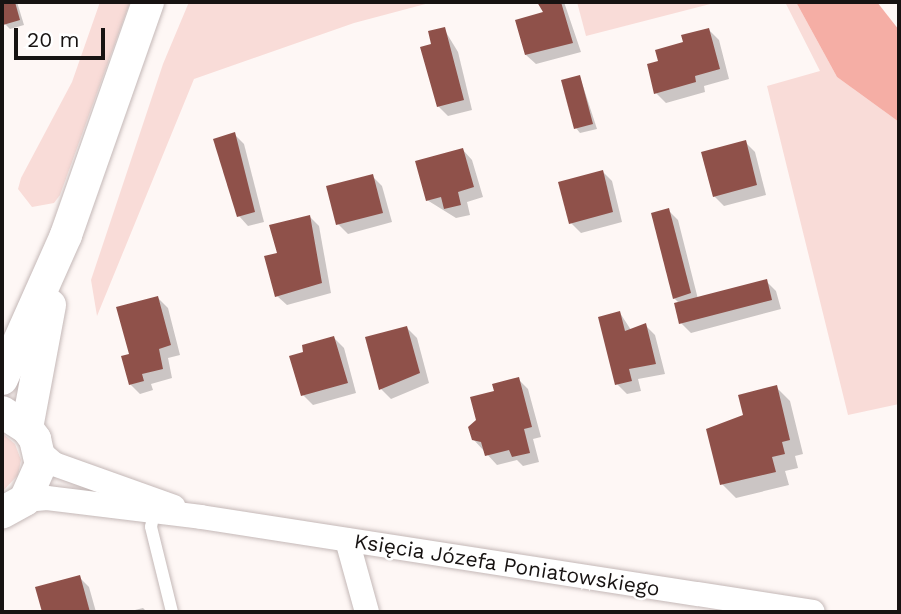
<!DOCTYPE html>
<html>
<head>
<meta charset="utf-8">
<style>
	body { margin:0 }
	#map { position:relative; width:901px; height:614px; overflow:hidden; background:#fef7f5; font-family:"Work Sans",sans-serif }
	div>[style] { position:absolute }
	.green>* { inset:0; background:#f9dcd8 }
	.forest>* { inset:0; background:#f5aea5 }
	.shadow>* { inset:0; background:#0003 }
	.building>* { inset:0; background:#8f514a }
	.roads { filter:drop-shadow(0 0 2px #c4b8b7) drop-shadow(0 0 2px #c4b8b7) }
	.service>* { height:12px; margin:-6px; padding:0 6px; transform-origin:6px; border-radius:6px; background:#fff }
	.minor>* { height:24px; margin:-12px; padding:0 12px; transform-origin:12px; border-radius:12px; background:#fff }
	.tertiary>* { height:32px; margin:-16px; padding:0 16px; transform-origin:16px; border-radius:16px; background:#fff }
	span { translate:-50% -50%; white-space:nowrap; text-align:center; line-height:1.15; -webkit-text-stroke:5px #fff; paint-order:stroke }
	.street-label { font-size:21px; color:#171312 }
	.frame { position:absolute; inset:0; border:4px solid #171312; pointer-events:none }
	.scale { position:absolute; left:14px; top:28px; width:91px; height:32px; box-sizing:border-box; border:4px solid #171312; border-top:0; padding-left:9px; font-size:21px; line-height:24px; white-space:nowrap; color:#171312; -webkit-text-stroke:5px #fff; paint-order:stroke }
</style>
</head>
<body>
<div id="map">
	<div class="green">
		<i style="clip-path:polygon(100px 2px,130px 2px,60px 195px,54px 203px,32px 207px,18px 189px,21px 178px,72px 82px)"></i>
		<i style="clip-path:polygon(189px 2px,433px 2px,354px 23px,194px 79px,97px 316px,91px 280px,163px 64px)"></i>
		<i style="clip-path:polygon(577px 2px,718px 2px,586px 36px)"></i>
		<i style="clip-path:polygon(785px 2px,796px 2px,837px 77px,899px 122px,899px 404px,848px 415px,767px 86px,820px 71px)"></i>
		<i style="clip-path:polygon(2px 433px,15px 444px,21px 460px,18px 475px,2px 492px)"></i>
	</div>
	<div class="forest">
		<i style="clip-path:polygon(796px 2px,877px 2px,899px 30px,899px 122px,837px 77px)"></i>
	</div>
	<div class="shadow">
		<i style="clip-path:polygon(2px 2px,17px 2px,24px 25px,10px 29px,5px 24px)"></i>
		<i style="clip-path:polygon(541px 2px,564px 2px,581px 52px,536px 64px,526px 55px,545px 13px)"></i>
		<i style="clip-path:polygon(444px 29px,458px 52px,472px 110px,448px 116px,438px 106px,433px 45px)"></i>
		<i style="clip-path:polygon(709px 30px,719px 40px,729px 79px,704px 86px,705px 92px,666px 103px,656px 93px,660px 63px)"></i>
		<i style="clip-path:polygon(580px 77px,597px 129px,580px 133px,576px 128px)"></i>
		<i style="clip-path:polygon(234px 134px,244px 144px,264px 222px,248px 226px,239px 216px)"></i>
		<i style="clip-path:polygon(745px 142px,755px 152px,766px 195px,724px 206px,714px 196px)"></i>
		<i style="clip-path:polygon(463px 150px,472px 160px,483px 197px,467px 202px,470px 215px,456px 218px,427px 200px)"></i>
		<i style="clip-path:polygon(603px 172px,612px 181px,622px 222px,581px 233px,571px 223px)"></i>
		<i style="clip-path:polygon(372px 176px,382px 186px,392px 222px,348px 234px,338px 224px)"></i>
		<i style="clip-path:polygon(668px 210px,678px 220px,698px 299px,766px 281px,776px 291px,781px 309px,691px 333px,681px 323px,680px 304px,674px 298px)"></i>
		<i style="clip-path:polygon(309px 216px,319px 226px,331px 293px,287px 305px,277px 296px,279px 255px)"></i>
		<i style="clip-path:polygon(158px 298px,168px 308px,180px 355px,168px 358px,172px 378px,151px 384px,153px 390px,140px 394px,130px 384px,131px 355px)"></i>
		<i style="clip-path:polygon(620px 313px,631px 330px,645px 325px,655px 335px,665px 374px,638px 379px,641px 391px,627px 394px,617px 384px)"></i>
		<i style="clip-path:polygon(407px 328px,417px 338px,429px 383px,391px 399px,381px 389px)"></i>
		<i style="clip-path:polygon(334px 338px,344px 348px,356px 393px,313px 405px,303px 395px)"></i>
		<i style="clip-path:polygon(518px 379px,528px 389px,541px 437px,533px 439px,539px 462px,523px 466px,517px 460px,497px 465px,473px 439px,478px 421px,496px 392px)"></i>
		<i style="clip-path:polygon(776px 387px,790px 401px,803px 454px,795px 456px,798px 468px,785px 471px,789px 485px,736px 498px,722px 484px)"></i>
		<i style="clip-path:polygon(79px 577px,89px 587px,96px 612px,44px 612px,37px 589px)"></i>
		<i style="clip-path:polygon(143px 608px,147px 612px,127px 612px)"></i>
	</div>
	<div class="building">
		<i style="clip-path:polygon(2px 2px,15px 2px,20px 20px,3px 25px)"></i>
		<i style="clip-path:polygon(537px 2px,561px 2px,573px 43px,525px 55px,515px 20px,543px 12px)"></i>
		<i style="clip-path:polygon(445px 27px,464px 100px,437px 107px,420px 47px,431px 44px,428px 31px)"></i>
		<i style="clip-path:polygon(709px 28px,720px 69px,695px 76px,696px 82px,654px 94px,647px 64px,658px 61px,655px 50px,683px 42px,681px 35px)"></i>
		<i style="clip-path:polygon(580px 75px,593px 124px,574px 129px,561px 80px)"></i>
		<i style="clip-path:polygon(235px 132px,255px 212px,237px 217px,213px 139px)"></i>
		<i style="clip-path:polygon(746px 140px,757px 185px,713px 197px,701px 152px)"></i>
		<i style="clip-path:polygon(463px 148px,474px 187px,458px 192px,461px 205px,444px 209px,441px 197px,426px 201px,415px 161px)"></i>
		<i style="clip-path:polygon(603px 170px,613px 212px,569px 224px,558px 182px)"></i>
		<i style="clip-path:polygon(373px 174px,383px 213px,336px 225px,326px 186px)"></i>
		<i style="clip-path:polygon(669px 208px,691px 293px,673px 299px,651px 213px)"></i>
		<i style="clip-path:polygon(310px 215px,322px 283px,275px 297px,264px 256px,277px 253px,269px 225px)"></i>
		<i style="clip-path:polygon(767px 279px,772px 300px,679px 324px,674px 303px)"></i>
		<i style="clip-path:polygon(158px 296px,171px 345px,159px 349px,163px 369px,142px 374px,144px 381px,129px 385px,121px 356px,129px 354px,116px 307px)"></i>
		<i style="clip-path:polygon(620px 311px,625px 331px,646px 323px,656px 364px,629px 369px,632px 381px,615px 385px,598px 317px)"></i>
		<i style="clip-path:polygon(407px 326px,420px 373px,379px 390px,365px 337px)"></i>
		<i style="clip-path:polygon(334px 336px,348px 383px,301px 396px,289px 356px,303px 352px,302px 345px)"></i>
		<i style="clip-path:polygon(519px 377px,532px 427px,524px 429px,530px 453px,512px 457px,509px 450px,485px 456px,481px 442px,472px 440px,468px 427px,476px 420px,470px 397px,494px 391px,492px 384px)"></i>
		<i style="clip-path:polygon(777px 385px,790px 440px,782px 442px,785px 454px,772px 457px,776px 472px,720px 485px,706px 429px,743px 415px,738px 395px)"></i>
		<i style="clip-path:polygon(80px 575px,90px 612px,42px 612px,35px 587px)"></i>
	</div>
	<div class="roads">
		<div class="service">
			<i style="left:155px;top:508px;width:19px;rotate:102deg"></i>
			<i style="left:151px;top:527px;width:88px;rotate:76.1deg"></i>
		</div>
		<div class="minor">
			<i style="left:39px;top:451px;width:20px;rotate:41deg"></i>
			<i style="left:54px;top:464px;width:127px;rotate:19.7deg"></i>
			<i style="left:25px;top:500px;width:22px;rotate:-5deg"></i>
			<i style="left:47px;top:498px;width:155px;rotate:7deg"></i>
			<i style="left:201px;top:517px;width:619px;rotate:8.82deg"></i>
			<i style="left:347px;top:540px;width:75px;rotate:74.5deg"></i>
		</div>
		<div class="tertiary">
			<i style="left:2px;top:379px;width:158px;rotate:-66deg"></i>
			<i style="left:66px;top:235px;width:247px;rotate:-70.6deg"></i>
			<i style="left:2px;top:412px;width:30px;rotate:33deg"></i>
			<i style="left:27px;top:428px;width:14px;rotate:54deg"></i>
			<i style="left:35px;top:439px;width:26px;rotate:77deg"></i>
			<i style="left:41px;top:464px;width:39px;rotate:114deg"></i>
			<i style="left:25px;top:500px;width:26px;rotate:151deg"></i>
			<i style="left:27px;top:428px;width:125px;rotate:-79.4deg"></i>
		</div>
	</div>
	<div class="street-label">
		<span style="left:507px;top:565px;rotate:9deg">Księcia Józefa Poniatowskiego</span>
	</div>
	<div class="frame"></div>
	<div class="scale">20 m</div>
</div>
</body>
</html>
